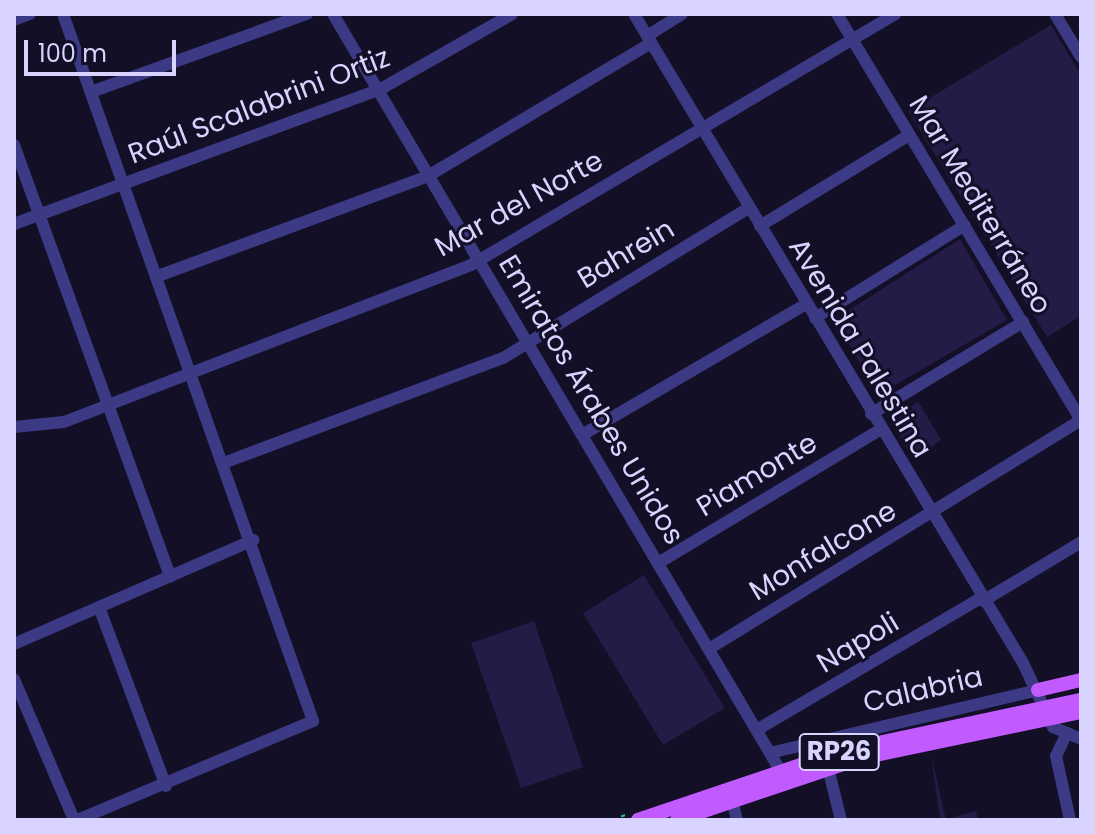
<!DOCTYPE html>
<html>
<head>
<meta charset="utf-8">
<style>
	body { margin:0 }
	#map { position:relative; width:1095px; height:834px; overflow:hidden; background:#130f26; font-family:Poppins,sans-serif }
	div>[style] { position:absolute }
	.building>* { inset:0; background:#241b47 }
	.path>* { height:2px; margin-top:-1px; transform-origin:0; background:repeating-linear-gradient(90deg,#2fb8b0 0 4px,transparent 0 10px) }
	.minor>* { height:12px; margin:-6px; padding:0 6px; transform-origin:6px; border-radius:6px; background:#3d3a85 }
	.major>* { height:14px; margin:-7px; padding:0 7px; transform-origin:7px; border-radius:7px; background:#c25bff }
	span { translate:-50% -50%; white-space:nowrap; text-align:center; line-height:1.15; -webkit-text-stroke:6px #130f26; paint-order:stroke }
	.shield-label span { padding:2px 6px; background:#130f26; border:2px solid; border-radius:6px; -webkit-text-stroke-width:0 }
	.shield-label { font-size:26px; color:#d9d4ff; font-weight:700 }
	.street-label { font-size:28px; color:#d9d4ff }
	.frame { position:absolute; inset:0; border:16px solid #d9d4ff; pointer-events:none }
	.scale { position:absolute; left:24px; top:40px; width:152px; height:36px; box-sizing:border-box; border:4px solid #d9d4ff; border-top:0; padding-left:10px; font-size:24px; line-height:28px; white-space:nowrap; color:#d9d4ff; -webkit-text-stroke:6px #130f26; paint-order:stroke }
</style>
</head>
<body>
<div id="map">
	<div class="building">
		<i style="clip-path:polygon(1051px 25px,1081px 75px,1081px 316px,1047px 337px,908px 111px)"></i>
		<i style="clip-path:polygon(960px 239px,1007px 320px,878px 395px,835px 319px)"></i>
		<i style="clip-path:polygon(918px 401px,941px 440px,913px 459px,892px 423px)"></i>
		<i style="clip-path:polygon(644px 575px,725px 708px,663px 745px,583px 613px)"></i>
		<i style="clip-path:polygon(534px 621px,583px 767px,521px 788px,471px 643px)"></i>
		<i style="clip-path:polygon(931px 754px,946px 820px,940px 820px)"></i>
		<i style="clip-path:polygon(976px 811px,978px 820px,947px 820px,947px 819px)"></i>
	</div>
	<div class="path">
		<i style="left:612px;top:820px;width:14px;rotate:-21deg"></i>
	</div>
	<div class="minor">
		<i style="left:63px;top:14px;width:750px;rotate:70.53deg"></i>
		<i style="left:313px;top:721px;width:255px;rotate:157.2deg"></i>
		<i style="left:333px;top:14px;width:878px;rotate:59.41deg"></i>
		<i style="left:634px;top:14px;width:757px;rotate:59.06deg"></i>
		<i style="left:1023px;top:663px;width:71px;rotate:64.9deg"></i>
		<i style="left:1053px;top:727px;width:30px;rotate:23deg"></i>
		<i style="left:837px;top:14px;width:474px;rotate:59deg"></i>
		<i style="left:1055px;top:14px;width:50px;rotate:58.8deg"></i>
		<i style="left:14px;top:20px;width:17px;rotate:-21deg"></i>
		<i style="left:647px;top:36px;width:41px;rotate:-32.2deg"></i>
		<i style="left:91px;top:92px;width:230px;rotate:-19.9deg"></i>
		<i style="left:14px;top:145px;width:459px;rotate:70.1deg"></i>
		<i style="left:14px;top:224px;width:389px;rotate:-20.2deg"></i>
		<i style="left:379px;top:90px;width:153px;rotate:-29.7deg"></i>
		<i style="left:760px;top:226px;width:175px;rotate:-31.4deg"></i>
		<i style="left:158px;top:276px;width:288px;rotate:-20.3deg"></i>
		<i style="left:428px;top:176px;width:260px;rotate:-30.8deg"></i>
		<i style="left:815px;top:318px;width:176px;rotate:-31.8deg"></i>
		<i style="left:871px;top:414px;width:178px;rotate:-31.2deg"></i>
		<i style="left:14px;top:427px;width:50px;rotate:-5.7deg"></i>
		<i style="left:64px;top:422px;width:436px;rotate:-21.1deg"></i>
		<i style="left:471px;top:265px;width:493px;rotate:-30.6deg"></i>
		<i style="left:582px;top:435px;width:259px;rotate:-30.3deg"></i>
		<i style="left:226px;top:462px;width:296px;rotate:-20.6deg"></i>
		<i style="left:503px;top:358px;width:288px;rotate:-31.4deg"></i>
		<i style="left:660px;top:562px;width:257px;rotate:-31deg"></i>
		<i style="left:983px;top:601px;width:114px;rotate:-31deg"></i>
		<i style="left:99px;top:607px;width:191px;rotate:69.5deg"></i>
		<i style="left:14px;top:644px;width:261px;rotate:-23.5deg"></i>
		<i style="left:712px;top:647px;width:433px;rotate:-31.6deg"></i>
		<i style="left:14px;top:679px;width:153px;rotate:66.9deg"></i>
		<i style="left:760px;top:728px;width:256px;rotate:-30.5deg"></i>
		<i style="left:1065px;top:737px;width:21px;rotate:115deg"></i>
		<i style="left:1056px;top:756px;width:66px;rotate:77.7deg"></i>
		<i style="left:774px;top:752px;width:271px;rotate:-13.2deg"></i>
		<i style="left:828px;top:768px;width:54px;rotate:76deg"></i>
		<i style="left:732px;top:800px;width:21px;rotate:76deg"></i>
	</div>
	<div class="major">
		<i style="left:1038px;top:690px;width:44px;rotate:-13.1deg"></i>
		<i style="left:638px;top:820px;width:219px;rotate:-18.7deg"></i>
		<i style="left:845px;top:750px;width:241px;rotate:-12deg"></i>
		<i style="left:677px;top:820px;width:194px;rotate:-18.6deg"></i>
		<i style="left:861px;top:758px;width:225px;rotate:-11.8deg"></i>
	</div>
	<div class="shield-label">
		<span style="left:839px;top:752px">RP26</span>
	</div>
	<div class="street-label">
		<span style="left:259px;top:106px;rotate:-21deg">Raúl Scalabrini Ortiz</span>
		<span style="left:519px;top:204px;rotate:-29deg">Mar del Norte</span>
		<span style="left:980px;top:205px;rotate:59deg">Mar Mediterráneo</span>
		<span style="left:626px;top:254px;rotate:-31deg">Bahrein</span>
		<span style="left:860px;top:348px;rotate:59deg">Avenida Palestina</span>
		<span style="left:591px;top:400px;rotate:59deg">Emiratos Árabes Unidos</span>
		<span style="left:757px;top:475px;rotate:-31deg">Piamonte</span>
		<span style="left:823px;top:551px;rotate:-31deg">Monfalcone</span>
		<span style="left:858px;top:643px;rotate:-31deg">Napoli</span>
		<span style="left:923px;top:690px;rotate:-13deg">Calabria</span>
	</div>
	<div class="frame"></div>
	<div class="scale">100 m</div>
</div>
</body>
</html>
